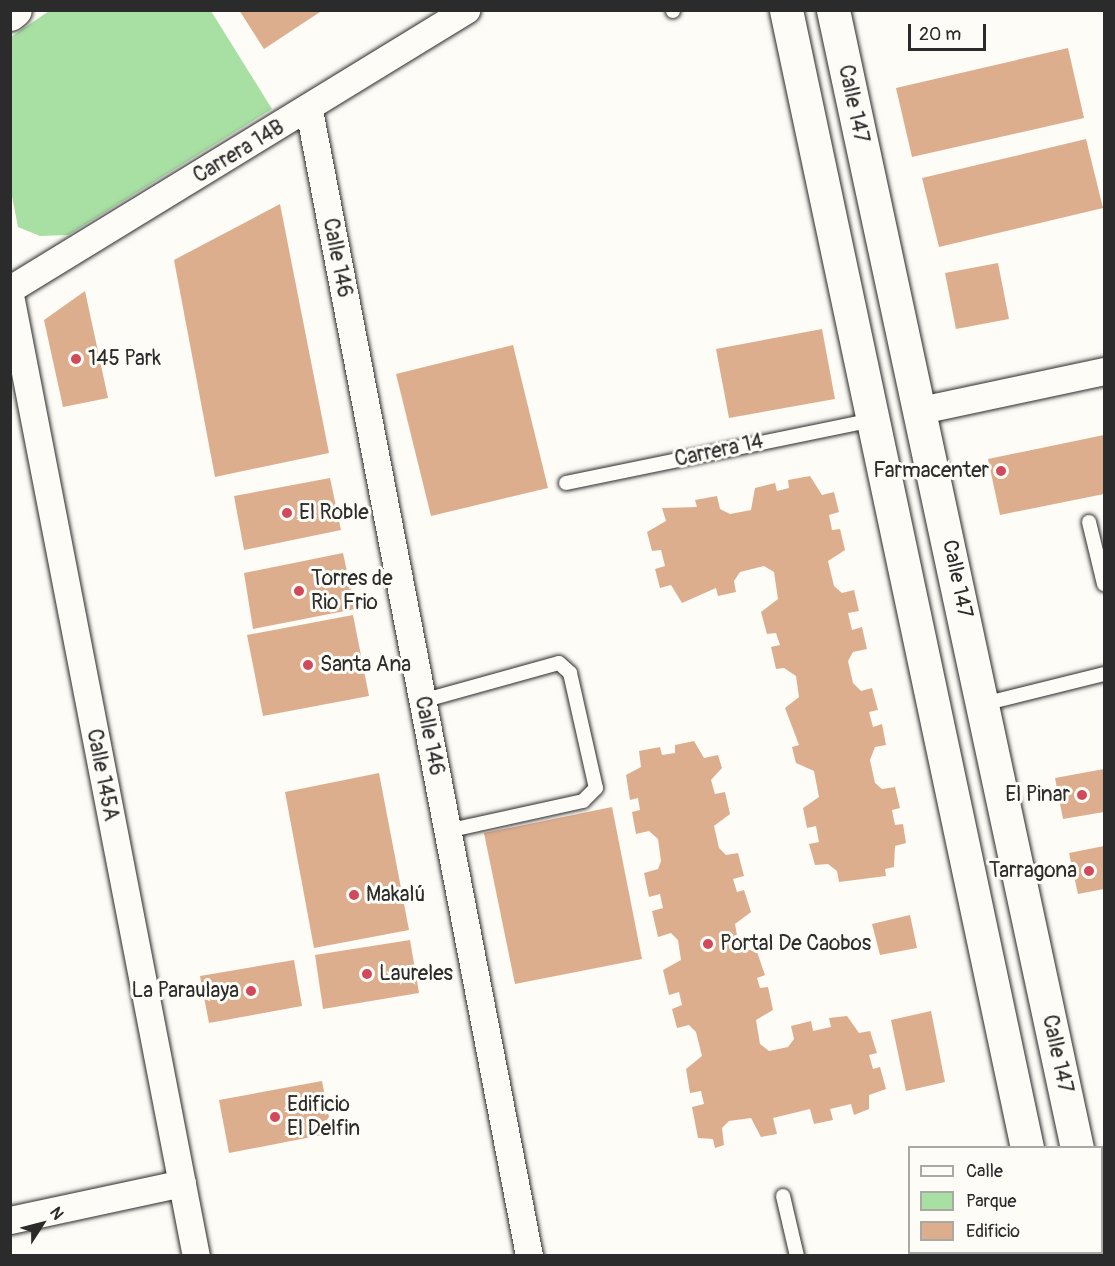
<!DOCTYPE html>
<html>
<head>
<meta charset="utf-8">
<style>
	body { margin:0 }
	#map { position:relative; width:1115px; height:1266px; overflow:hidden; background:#fdfcf7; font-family:Pangolin,sans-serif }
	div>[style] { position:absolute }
	.green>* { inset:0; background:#a8e0a4 }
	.building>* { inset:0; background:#ddae8e }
	.roads { filter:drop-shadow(0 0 2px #2b2b2b) drop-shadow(0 0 2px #2b2b2b) }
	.lane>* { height:14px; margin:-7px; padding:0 7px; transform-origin:7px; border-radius:7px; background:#fdfcf7 }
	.street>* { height:27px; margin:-13.5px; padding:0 13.5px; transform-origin:13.5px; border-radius:13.5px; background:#fdfcf7 }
	.secondary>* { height:33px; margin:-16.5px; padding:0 16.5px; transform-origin:16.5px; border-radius:16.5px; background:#fdfcf7 }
	.dots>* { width:16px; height:16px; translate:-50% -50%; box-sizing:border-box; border:3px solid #fdfcf7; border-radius:50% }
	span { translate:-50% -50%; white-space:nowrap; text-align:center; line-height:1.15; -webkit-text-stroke:6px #fdfcf7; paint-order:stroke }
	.street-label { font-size:21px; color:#2b2b2b }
	.poi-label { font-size:21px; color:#2b2b2b }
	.left { translate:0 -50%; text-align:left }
	.right { translate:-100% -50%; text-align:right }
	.frame { position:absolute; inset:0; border:12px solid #2b2b2b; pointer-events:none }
	.legend { position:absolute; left:908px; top:1146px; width:195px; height:108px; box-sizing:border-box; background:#fdfcf7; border:2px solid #a9a8a5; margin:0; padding:8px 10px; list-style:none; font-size:18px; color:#2b2b2b }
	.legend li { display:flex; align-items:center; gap:12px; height:30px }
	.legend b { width:30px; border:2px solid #a9a8a5 }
	.north { position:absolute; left:12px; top:1194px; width:60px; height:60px; -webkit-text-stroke:4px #fdfcf7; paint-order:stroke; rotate:54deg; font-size:16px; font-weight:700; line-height:24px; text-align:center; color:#2b2b2b }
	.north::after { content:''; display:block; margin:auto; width:21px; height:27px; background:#2b2b2b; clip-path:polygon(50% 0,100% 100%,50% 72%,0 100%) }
	.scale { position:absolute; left:908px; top:24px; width:78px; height:27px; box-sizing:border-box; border:3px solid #2b2b2b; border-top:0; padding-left:8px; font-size:18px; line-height:21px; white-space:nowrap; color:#2b2b2b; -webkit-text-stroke:4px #fdfcf7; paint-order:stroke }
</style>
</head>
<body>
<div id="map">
	<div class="green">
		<i style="clip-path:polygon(49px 11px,211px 11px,272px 109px,68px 235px,40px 236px,18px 227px,10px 186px,11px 37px)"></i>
	</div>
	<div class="building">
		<i style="clip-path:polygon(239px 10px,323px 10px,264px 49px)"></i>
		<i style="clip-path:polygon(1068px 48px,1084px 118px,912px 157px,896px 88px)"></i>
		<i style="clip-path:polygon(1086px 139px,1103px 208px,939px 247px,922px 178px)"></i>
		<i style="clip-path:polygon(280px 204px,329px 453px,215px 477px,174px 260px)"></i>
		<i style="clip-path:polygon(998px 263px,1009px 319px,956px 329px,945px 273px)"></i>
		<i style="clip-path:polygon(85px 291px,108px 398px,63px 407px,44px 320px)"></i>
		<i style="clip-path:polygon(822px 329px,835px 399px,729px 418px,716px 349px)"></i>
		<i style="clip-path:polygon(513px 345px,548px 488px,431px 516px,396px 374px)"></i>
		<i style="clip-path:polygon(1104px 435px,1104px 494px,1000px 515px,988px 459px)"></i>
		<i style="clip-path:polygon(810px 476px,822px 495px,834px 492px,839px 512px,829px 515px,832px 530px,840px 529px,845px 550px,828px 561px,834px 586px,842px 593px,854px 590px,859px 611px,848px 613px,852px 630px,862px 627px,867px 649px,853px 652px,848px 661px,853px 683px,861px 691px,872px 688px,878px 710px,869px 712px,873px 727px,882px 724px,886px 745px,875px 747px,870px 760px,875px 783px,882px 789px,895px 787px,900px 808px,892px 810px,895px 825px,903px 824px,906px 843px,895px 846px,894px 867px,885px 869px,886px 876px,839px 882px,837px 871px,828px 864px,815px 865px,809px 844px,819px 842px,816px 826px,807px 828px,803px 808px,819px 797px,814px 771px,796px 763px,792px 747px,799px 745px,785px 708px,799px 697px,796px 676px,784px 668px,776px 669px,771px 647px,780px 645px,776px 633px,767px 634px,761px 612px,778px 599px,774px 572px,764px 566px,740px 572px,734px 581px,736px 592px,718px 596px,716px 588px,682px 603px,671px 585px,660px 588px,655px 569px,665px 566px,661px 550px,652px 551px,647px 532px,666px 521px,662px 508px,697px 507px,695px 500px,717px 496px,720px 509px,730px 514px,751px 510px,755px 488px,775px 483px,777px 491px,789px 488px,788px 480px)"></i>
		<i style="clip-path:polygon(330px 478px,341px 530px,244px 550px,234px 496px)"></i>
		<i style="clip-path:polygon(343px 553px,355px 609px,253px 629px,244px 573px)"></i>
		<i style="clip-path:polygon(353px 615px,369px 696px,263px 716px,247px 635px)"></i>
		<i style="clip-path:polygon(694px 741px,704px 758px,718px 755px,722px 768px,711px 780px,715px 794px,725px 792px,730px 814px,714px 826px,719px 848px,726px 855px,738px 853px,744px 876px,733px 879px,737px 892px,744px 890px,751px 912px,735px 924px,739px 947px,757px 952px,765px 975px,757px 978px,760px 988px,768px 987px,773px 1010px,756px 1020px,760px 1044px,769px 1051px,788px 1047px,794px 1039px,791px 1026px,811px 1021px,813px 1031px,831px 1027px,829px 1018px,847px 1016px,859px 1033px,870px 1031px,877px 1053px,869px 1055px,873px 1069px,880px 1067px,886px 1089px,869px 1095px,869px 1109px,854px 1115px,851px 1104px,830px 1109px,833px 1120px,814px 1124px,810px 1109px,773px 1118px,777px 1134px,761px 1137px,751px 1118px,729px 1121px,722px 1128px,724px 1145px,715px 1148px,713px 1139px,698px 1138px,692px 1107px,704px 1104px,701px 1091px,690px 1093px,686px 1069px,702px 1056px,696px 1032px,689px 1025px,677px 1028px,672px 1009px,682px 1005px,679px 992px,669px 995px,663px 970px,681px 960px,678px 940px,671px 933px,658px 937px,652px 911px,663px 908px,660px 894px,649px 897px,644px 873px,658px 869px,661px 861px,658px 839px,649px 831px,636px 834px,632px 812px,640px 810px,638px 798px,630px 800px,626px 775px,641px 767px,639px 751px,660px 747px,662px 755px,675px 753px,675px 745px)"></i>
		<i style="clip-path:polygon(1104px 769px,1104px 812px,1063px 819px,1055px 778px)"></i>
		<i style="clip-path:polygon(379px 773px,409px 930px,314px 948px,285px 792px)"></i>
		<i style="clip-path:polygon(612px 807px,642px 959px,515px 984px,484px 833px)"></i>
		<i style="clip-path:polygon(1104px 846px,1104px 889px,1078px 894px,1069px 853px)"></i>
		<i style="clip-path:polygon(910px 915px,917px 948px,880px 955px,872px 924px)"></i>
		<i style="clip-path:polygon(410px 940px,419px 993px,323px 1009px,315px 955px)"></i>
		<i style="clip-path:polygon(294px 960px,302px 1006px,209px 1023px,200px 976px)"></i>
		<i style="clip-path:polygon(931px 1011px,945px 1082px,906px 1091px,891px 1020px)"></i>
		<i style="clip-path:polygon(322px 1081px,332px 1133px,229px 1153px,219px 1100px)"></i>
	</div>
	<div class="roads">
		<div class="lane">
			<i style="left:673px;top:10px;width:1px;rotate:90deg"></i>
			<i style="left:566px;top:483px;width:312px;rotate:-11.6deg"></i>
			<i style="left:1089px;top:522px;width:64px;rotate:76.4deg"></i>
			<i style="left:422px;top:701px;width:142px;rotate:-15.5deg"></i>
			<i style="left:559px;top:663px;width:15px;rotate:42deg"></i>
			<i style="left:570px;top:673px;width:118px;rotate:77.3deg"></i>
			<i style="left:596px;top:788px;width:18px;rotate:135deg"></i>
			<i style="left:583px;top:801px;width:139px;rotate:167.6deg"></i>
			<i style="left:983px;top:704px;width:125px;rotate:-13.9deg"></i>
			<i style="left:783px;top:1196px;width:62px;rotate:76.9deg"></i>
		</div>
		<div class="street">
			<i style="left:309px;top:110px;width:1167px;rotate:79.13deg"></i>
			<i style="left:10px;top:289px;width:535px;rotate:-31.46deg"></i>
			<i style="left:10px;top:295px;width:979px;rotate:79.05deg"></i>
			<i style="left:921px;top:410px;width:187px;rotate:-12deg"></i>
			<i style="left:10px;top:1220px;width:176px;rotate:-12.1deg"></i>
		</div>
		<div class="secondary">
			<i style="left:786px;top:10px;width:1163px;rotate:78.04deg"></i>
			<i style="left:833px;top:10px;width:1164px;rotate:77.9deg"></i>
			<i style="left:10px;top:14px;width:6px;rotate:-39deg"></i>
			<i style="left:1050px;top:1252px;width:4px;rotate:90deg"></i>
			<i style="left:1099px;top:1252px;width:4px;rotate:90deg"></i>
		</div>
	</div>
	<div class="dots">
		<i style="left:76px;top:359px;background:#d1495b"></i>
		<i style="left:1001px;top:471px;background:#d1495b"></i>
		<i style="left:287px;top:513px;background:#d1495b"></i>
		<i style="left:299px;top:591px;background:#d1495b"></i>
		<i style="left:308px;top:665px;background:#d1495b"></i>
		<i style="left:1082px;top:795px;background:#d1495b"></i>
		<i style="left:1089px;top:871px;background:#d1495b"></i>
		<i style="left:354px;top:895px;background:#d1495b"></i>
		<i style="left:708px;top:944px;background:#d1495b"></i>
		<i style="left:367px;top:974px;background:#d1495b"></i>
		<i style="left:251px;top:991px;background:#d1495b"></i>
		<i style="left:275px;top:1117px;background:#d1495b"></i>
	</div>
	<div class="street-label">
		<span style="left:853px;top:104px;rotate:78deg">Calle 147</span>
		<span style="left:239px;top:152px;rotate:-31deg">Carrera 14B</span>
		<span style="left:337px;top:258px;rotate:79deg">Calle 146</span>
		<span style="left:719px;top:451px;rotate:-12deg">Carrera 14</span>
		<span style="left:957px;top:579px;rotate:78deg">Calle 147</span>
		<span style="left:429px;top:736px;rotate:79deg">Calle 146</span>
		<span style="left:102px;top:775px;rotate:79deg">Calle 145A</span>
		<span style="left:1057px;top:1054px;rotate:78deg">Calle 147</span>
	</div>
	<div class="poi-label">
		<span class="left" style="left:88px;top:359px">145 Park</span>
		<span class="right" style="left:989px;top:471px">Farmacenter</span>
		<span class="left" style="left:299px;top:513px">El Roble</span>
		<span class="left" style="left:311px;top:591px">Torres de<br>Rio Frio</span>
		<span class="left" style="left:320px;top:665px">Santa Ana</span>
		<span class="right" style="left:1070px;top:795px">El Pinar</span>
		<span class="right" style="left:1077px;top:871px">Tarragona</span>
		<span class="left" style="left:366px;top:895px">Makalú</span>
		<span class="left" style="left:720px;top:944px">Portal De Caobos</span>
		<span class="left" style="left:379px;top:974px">Laureles</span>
		<span class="right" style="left:239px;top:991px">La Paraulaya</span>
		<span class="left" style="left:287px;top:1117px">Edificio<br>El Delfin</span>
	</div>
	<div class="frame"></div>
	<ul class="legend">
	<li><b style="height:8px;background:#fdfcf7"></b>Calle</li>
	<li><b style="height:16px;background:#a8e0a4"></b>Parque</li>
	<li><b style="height:16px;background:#ddae8e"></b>Edificio</li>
	</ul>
	<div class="north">N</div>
	<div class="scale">20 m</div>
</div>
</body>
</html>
